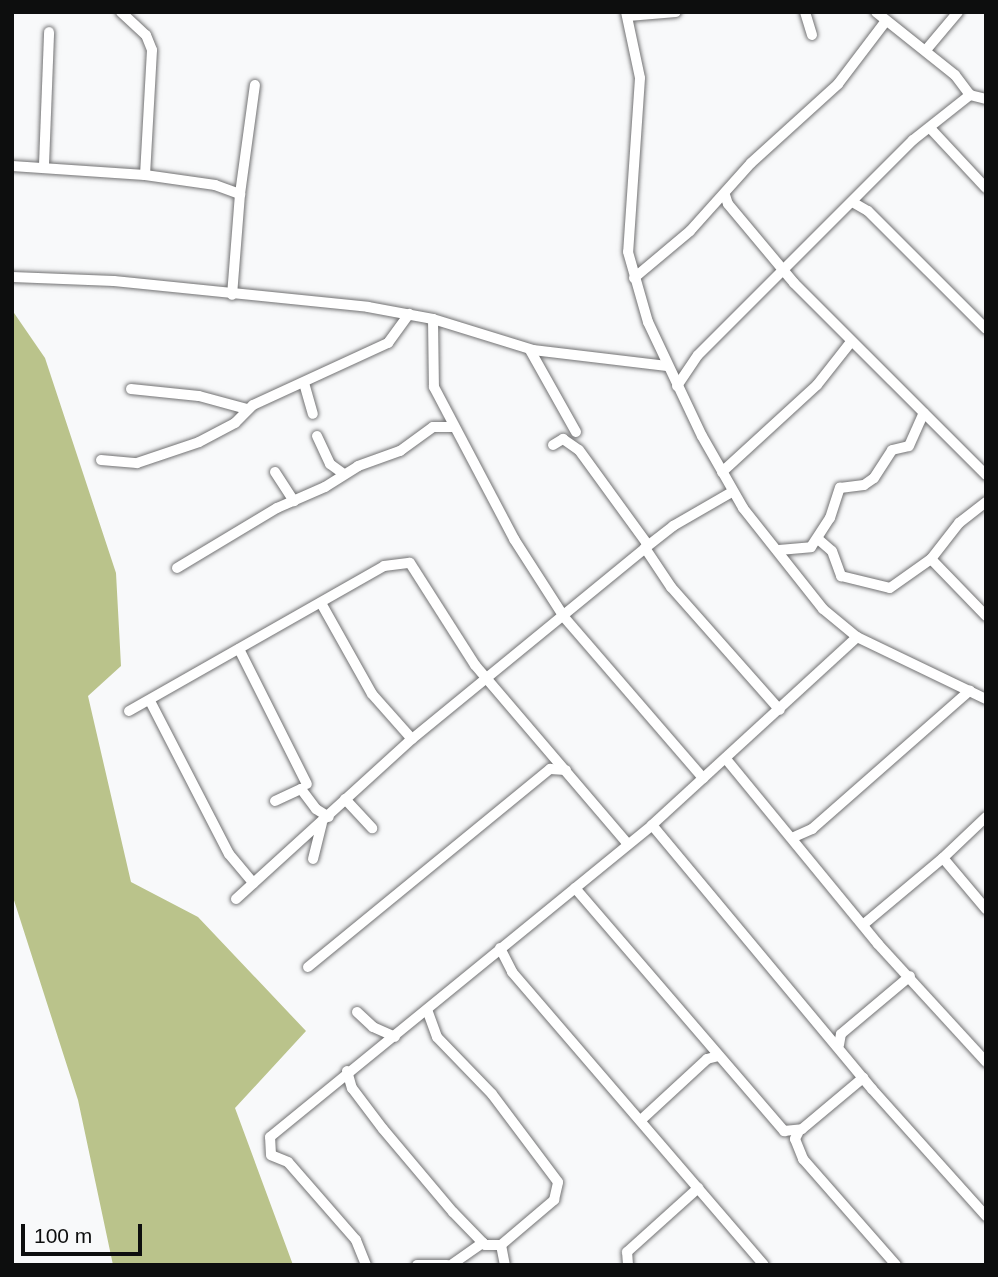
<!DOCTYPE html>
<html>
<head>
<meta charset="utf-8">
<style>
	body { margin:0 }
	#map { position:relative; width:998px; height:1277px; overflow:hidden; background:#f8f9fa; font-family:Arial,sans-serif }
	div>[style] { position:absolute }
	.forest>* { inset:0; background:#bac38b }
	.roads { filter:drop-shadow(0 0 2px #727273) drop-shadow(0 0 2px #727273) }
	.minor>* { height:10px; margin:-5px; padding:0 5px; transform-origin:5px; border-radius:5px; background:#fff }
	span { translate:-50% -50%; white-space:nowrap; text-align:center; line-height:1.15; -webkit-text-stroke:6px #f8f9fa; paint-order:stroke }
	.frame { position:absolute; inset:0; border:14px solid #0d0e0e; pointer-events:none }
	.scale { position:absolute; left:21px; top:1224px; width:121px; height:32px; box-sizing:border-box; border:4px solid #0d0e0e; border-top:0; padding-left:9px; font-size:21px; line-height:24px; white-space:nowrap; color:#0d0e0e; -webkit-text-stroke:5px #f8f9fa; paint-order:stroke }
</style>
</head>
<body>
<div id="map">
	<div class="forest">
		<i style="clip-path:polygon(12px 310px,45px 358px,116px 573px,121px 666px,88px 696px,131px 882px,198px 917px,306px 1031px,235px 1108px,293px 1265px,113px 1265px,78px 1100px,12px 894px)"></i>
	</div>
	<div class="roads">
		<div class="minor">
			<i style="left:121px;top:12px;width:34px;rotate:43deg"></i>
			<i style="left:146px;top:35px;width:16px;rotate:68deg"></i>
			<i style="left:152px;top:50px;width:125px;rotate:93.2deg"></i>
			<i style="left:626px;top:12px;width:67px;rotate:78deg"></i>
			<i style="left:640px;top:78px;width:174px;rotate:93.9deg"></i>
			<i style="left:628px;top:252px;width:73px;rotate:74.1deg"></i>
			<i style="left:648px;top:322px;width:126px;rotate:64.7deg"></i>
			<i style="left:702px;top:436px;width:83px;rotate:60.3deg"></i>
			<i style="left:743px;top:508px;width:129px;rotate:51.6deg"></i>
			<i style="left:823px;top:609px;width:44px;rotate:39.5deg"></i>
			<i style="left:857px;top:637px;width:143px;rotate:25.7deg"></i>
			<i style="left:805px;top:12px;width:24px;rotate:73deg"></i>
			<i style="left:876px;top:12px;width:101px;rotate:38.6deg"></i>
			<i style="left:955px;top:75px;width:25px;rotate:53deg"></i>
			<i style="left:970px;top:95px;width:16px;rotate:14deg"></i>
			<i style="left:628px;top:16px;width:48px;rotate:-4.8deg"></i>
			<i style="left:926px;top:50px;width:50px;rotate:-49.9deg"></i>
			<i style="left:930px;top:128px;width:82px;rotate:47deg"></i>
			<i style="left:44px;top:165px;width:133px;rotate:-87.8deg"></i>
			<i style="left:12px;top:166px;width:133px;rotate:3.9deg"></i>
			<i style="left:145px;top:175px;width:71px;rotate:8.1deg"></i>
			<i style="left:215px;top:185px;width:27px;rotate:20deg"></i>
			<i style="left:240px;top:194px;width:101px;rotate:94.5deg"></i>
			<i style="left:240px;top:194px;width:110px;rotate:-82.2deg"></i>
			<i style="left:725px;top:195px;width:9px;rotate:72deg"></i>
			<i style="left:728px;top:204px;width:103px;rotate:50.1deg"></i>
			<i style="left:794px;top:283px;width:272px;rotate:45deg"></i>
			<i style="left:854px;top:203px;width:16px;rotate:30deg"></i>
			<i style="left:868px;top:211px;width:167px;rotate:45deg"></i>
			<i style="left:12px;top:277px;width:102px;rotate:2.2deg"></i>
			<i style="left:114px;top:281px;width:255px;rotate:5.8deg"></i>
			<i style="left:368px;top:307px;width:66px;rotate:10.5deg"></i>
			<i style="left:433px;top:319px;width:105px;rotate:17.2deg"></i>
			<i style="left:533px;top:350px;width:135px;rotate:6.8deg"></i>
			<i style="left:634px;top:278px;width:73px;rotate:-40deg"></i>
			<i style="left:690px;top:231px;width:91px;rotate:-48.1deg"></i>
			<i style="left:751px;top:163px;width:118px;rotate:-42.2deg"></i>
			<i style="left:838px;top:84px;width:78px;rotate:-52.8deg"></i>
			<i style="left:433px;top:319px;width:68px;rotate:89.2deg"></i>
			<i style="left:434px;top:387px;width:172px;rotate:62.2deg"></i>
			<i style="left:514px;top:539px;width:93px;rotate:57.3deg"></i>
			<i style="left:564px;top:617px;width:213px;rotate:49.2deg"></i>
			<i style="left:530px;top:350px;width:94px;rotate:60.7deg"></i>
			<i style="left:304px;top:383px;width:32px;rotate:74deg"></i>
			<i style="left:677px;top:386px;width:37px;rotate:-56deg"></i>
			<i style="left:698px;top:355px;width:304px;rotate:-45deg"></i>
			<i style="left:913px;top:140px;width:73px;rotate:-38.3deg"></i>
			<i style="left:131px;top:389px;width:68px;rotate:5.9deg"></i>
			<i style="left:199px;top:396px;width:50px;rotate:15.2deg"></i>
			<i style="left:317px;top:436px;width:31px;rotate:65deg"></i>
			<i style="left:330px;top:464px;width:17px;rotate:36deg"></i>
			<i style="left:553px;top:445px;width:12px;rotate:-31deg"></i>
			<i style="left:563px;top:439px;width:19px;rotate:35deg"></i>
			<i style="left:579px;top:450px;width:117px;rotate:54deg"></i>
			<i style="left:101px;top:460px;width:36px;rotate:5deg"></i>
			<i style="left:137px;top:463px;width:65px;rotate:-18.7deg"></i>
			<i style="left:199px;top:442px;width:41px;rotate:-27.8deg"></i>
			<i style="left:235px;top:423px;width:25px;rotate:-45deg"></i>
			<i style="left:253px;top:405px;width:149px;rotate:-24.7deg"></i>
			<i style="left:388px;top:343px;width:36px;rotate:-54deg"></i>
			<i style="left:275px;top:472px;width:35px;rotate:57deg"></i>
			<i style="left:722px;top:472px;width:129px;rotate:-42.5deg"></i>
			<i style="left:817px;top:385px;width:53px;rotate:-51.8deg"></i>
			<i style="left:818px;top:539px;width:18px;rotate:41deg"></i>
			<i style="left:832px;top:551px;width:27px;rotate:70deg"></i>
			<i style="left:841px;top:576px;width:50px;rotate:13.8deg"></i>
			<i style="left:890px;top:588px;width:50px;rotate:-35.3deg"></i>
			<i style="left:931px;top:559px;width:46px;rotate:-52.1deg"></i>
			<i style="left:959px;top:523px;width:34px;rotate:-38deg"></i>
			<i style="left:645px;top:548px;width:47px;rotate:56.3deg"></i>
			<i style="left:671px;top:587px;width:164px;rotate:48.5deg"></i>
			<i style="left:779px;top:550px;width:32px;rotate:-5deg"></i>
			<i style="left:811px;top:547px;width:35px;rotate:-57deg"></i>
			<i style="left:830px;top:518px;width:32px;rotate:-72deg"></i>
			<i style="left:840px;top:488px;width:24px;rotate:-7deg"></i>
			<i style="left:864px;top:485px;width:12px;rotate:-35deg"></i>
			<i style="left:874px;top:478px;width:33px;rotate:-57deg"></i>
			<i style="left:892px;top:450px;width:17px;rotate:-13deg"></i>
			<i style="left:909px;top:446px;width:36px;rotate:-66deg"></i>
			<i style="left:931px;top:559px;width:79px;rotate:46deg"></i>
			<i style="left:177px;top:568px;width:117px;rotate:-31deg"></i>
			<i style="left:277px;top:508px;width:52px;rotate:-23.6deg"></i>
			<i style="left:325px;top:487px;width:39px;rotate:-32deg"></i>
			<i style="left:358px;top:466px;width:45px;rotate:-19.7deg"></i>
			<i style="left:400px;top:451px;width:41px;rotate:-36deg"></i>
			<i style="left:433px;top:427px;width:19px"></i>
			<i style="left:321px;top:603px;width:104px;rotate:60.7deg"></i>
			<i style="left:372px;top:694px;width:60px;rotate:48.4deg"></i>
			<i style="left:239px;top:649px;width:151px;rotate:63.3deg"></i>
			<i style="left:150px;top:701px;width:172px;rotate:62.7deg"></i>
			<i style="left:229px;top:854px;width:38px;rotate:50deg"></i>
			<i style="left:129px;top:711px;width:293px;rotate:-29.6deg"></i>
			<i style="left:384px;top:566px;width:26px;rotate:-7deg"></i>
			<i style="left:410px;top:563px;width:121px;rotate:57.5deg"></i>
			<i style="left:475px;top:665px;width:234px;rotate:49.5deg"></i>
			<i style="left:726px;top:759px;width:239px;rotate:50.6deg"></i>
			<i style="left:878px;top:944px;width:160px;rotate:47.5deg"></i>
			<i style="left:345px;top:799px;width:40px;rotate:47deg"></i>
			<i style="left:275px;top:801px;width:29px;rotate:-25deg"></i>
			<i style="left:301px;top:789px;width:25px;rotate:53deg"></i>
			<i style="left:316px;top:809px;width:15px;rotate:32deg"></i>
			<i style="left:986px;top:817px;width:59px;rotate:136.4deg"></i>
			<i style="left:943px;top:858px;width:67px;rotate:49.9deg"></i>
			<i style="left:652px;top:825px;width:344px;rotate:50.2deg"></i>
			<i style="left:872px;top:1089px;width:171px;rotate:48.1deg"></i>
			<i style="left:794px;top:837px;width:20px;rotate:-24deg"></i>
			<i style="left:812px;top:829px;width:210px;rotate:-41.3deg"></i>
			<i style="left:313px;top:859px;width:37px;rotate:-76deg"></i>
			<i style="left:575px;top:888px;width:321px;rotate:49.3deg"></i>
			<i style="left:784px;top:1131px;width:18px;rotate:-6deg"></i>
			<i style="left:802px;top:1129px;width:80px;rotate:-39.9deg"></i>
			<i style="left:236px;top:899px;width:238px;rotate:-42.3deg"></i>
			<i style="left:412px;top:739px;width:301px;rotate:-39.3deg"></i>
			<i style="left:645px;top:548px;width:36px;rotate:-38deg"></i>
			<i style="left:673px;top:526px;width:68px;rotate:-30deg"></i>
			<i style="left:864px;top:924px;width:103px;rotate:-39.9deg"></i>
			<i style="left:500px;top:948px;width:27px;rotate:63deg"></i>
			<i style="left:512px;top:972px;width:386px;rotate:49.3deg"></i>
			<i style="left:308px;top:967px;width:313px;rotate:-39.3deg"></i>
			<i style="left:550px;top:769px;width:16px;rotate:4deg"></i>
			<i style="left:357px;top:1012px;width:22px;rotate:43deg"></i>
			<i style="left:373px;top:1027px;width:24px;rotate:24deg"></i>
			<i style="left:839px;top:1045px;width:11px;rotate:-80deg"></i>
			<i style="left:841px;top:1034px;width:90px;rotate:-40deg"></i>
			<i style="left:347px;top:1071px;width:18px;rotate:74deg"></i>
			<i style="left:352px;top:1088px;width:51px;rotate:52.9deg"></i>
			<i style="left:383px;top:1129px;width:109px;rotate:49.9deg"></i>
			<i style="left:453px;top:1212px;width:46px;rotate:45.9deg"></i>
			<i style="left:485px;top:1245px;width:16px"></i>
			<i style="left:501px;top:1245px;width:70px;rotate:-40.3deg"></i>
			<i style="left:554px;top:1200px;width:18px;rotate:-77deg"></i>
			<i style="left:558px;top:1182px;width:110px;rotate:-126.9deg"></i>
			<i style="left:492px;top:1094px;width:79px;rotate:-134deg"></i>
			<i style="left:437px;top:1037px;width:29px;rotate:-110deg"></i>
			<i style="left:641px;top:1120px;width:90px;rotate:-42.7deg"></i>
			<i style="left:707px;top:1059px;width:11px;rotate:-15deg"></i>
			<i style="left:799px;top:1131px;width:9px;rotate:117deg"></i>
			<i style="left:795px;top:1139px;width:22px;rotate:68deg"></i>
			<i style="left:803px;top:1159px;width:141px;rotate:48.7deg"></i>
			<i style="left:501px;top:1245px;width:20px;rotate:79deg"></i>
			<i style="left:366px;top:1265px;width:27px;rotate:-112deg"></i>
			<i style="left:356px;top:1240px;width:103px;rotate:-131.1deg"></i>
			<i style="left:288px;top:1162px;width:18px;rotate:-158deg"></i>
			<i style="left:271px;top:1155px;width:18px;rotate:-93deg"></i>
			<i style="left:270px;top:1137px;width:493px;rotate:-39.2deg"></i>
			<i style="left:652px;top:825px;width:278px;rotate:-42.5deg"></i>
			<i style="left:417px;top:1265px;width:30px"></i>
			<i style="left:451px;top:1265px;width:39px;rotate:-35deg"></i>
			<i style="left:628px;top:1265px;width:13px;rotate:-94deg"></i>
			<i style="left:627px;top:1252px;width:96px;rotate:-42deg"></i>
		</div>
	</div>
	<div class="frame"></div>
	<div class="scale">100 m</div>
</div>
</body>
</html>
